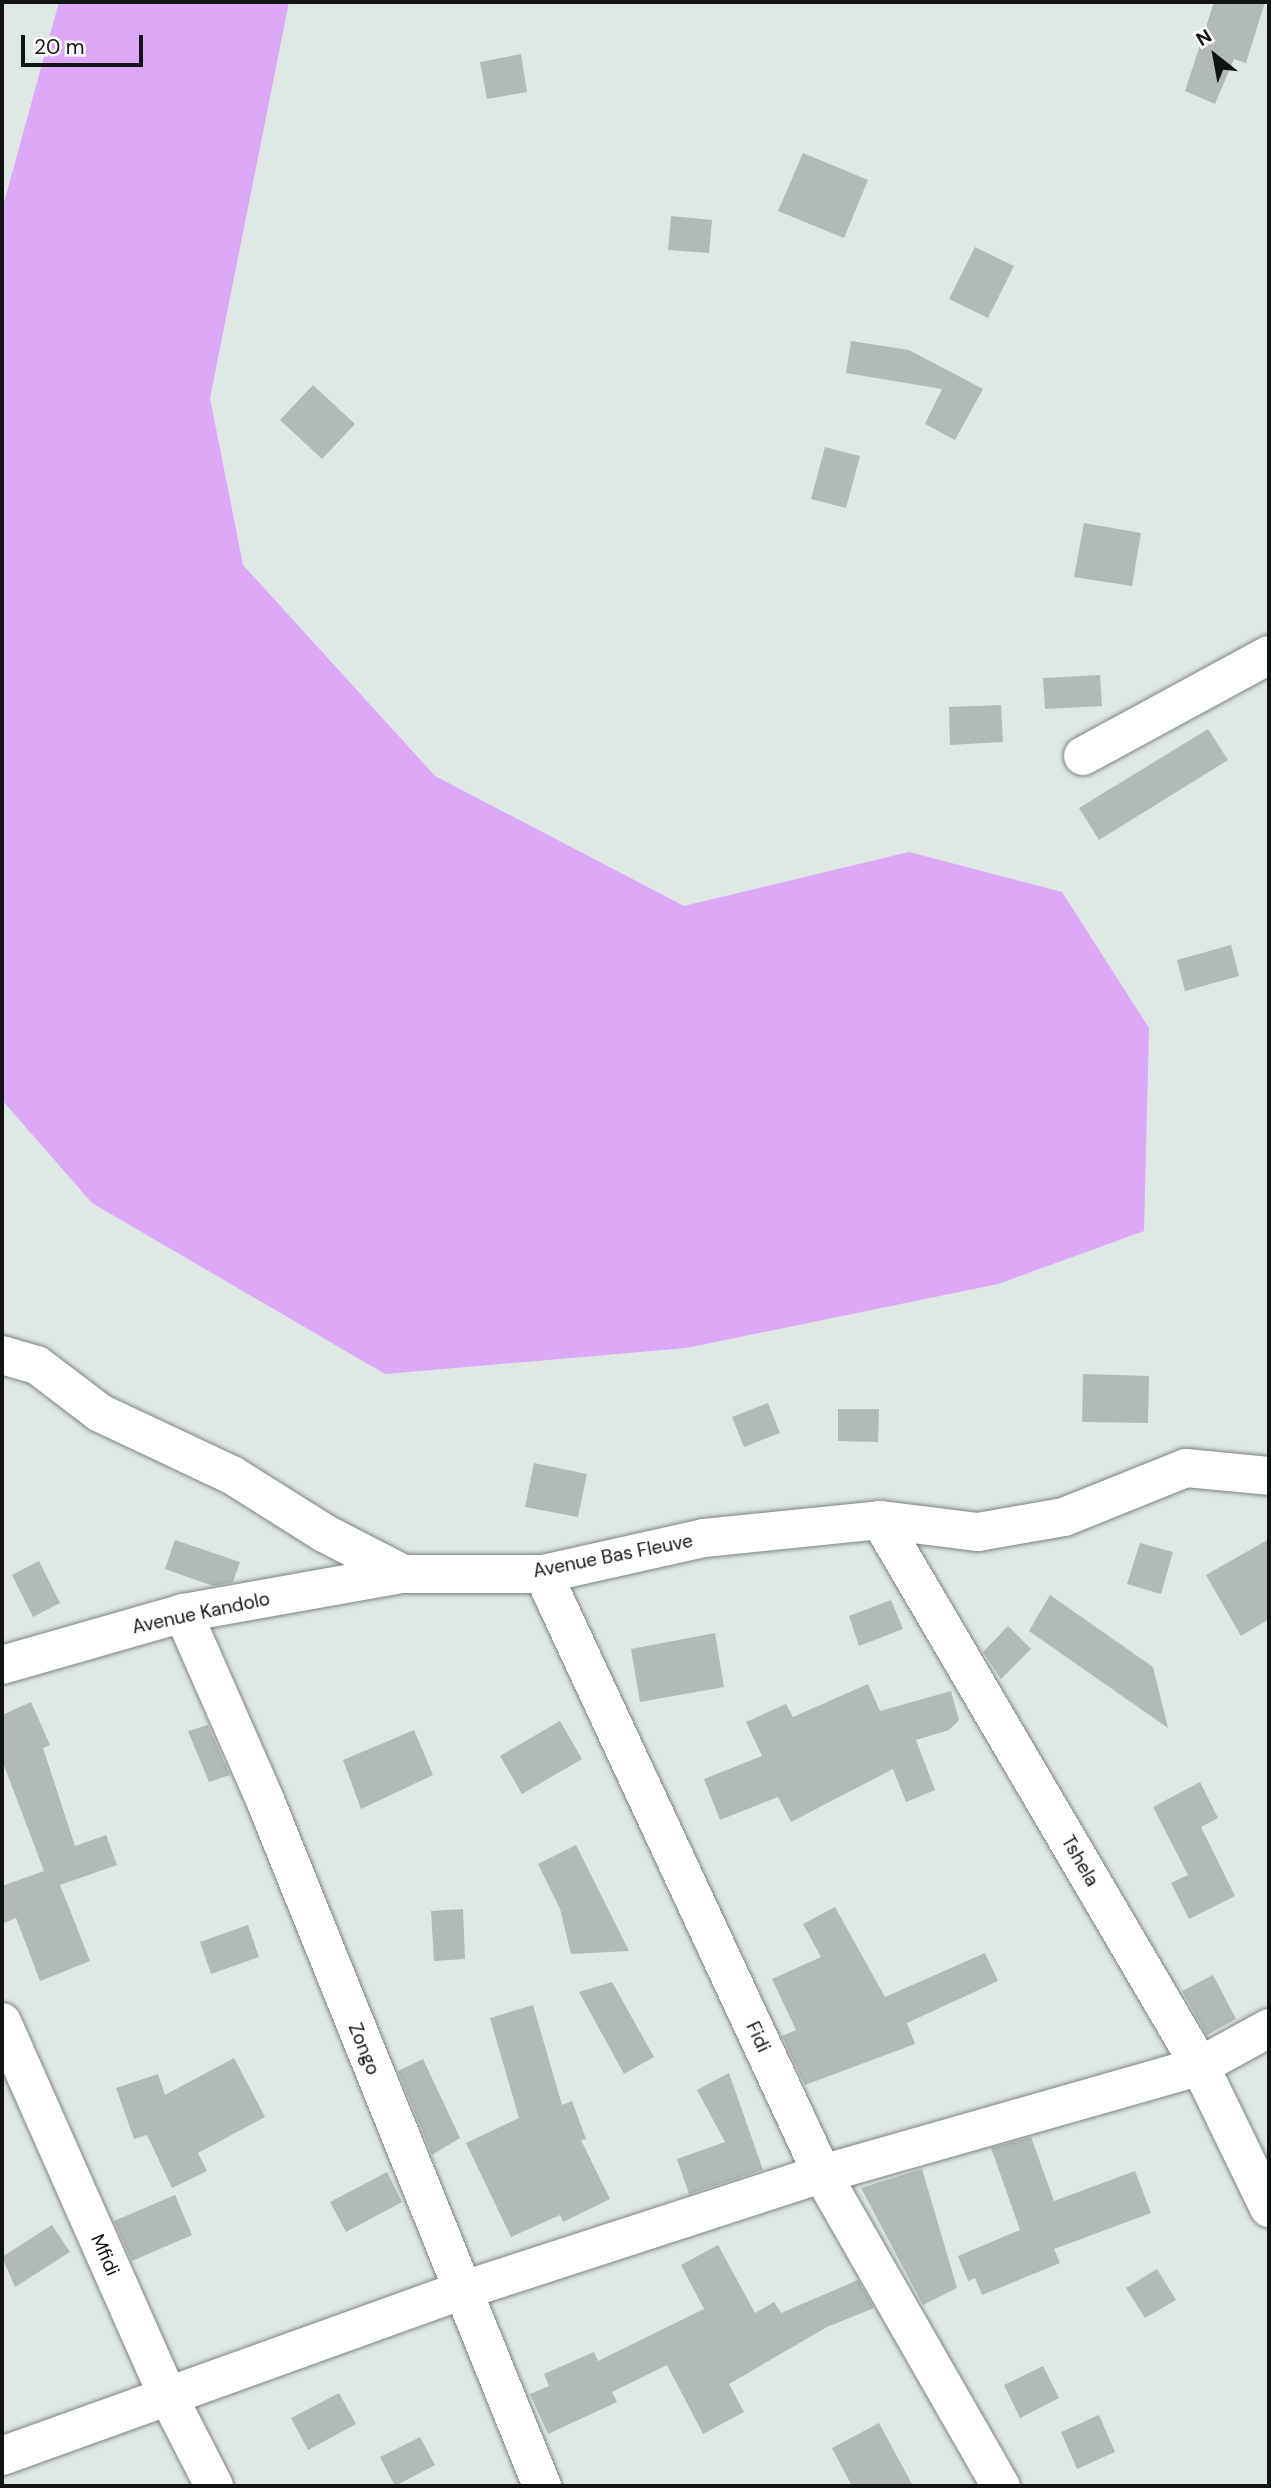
<!DOCTYPE html>
<html>
<head>
<meta charset="utf-8">
<style>
	body { margin:0 }
	#map { position:relative; width:1271px; height:2488px; overflow:hidden; background:#dee8e5; font-family:"DM Sans",sans-serif }
	div>[style] { position:absolute }
	.green>* { inset:0; background:#dda8f7 }
	.building>* { inset:0; background:#b1bab7 }
	.roads { filter:drop-shadow(0 0 2px #7a8380) drop-shadow(0 0 2px #7a8380) }
	.minor>* { height:38px; margin:-19px; padding:0 19px; transform-origin:19px; border-radius:19px; background:#fff }
	span { translate:-50% -50%; white-space:nowrap; text-align:center; line-height:1.15; -webkit-text-stroke:6px #fff; paint-order:stroke }
	.street-label { font-size:19px; color:#101412 }
	.frame { position:absolute; inset:0; border:4px solid #101412; pointer-events:none }
	.north { position:absolute; left:1180px; top:21px; width:70px; height:70px; -webkit-text-stroke:5px #fff; paint-order:stroke; rotate:329deg; font-size:19px; font-weight:700; line-height:28px; text-align:center; color:#101412 }
	.north::after { content:''; display:block; margin:auto; width:24px; height:32px; background:#101412; clip-path:polygon(50% 0,100% 100%,50% 72%,0 100%) }
	.scale { position:absolute; left:21px; top:35px; width:122px; height:32px; box-sizing:border-box; border:4px solid #101412; border-top:0; padding-left:9px; font-size:21px; line-height:24px; white-space:nowrap; color:#101412; -webkit-text-stroke:5px #fff; paint-order:stroke }
</style>
</head>
<body>
<div id="map">
	<div class="green">
		<i style="clip-path:polygon(59px 2px,289px 2px,210px 398px,243px 565px,435px 776px,684px 906px,909px 852px,1062px 892px,1149px 1028px,1144px 1231px,998px 1284px,686px 1348px,385px 1374px,92px 1203px,2px 1100px,2px 210px)"></i>
	</div>
	<div class="building">
		<i style="clip-path:polygon(1214px 2px,1265px 2px,1246px 63px,1234px 59px,1215px 104px,1185px 91px)"></i>
		<i style="clip-path:polygon(521px 54px,527px 92px,487px 99px,480px 62px)"></i>
		<i style="clip-path:polygon(803px 153px,868px 180px,844px 238px,778px 211px)"></i>
		<i style="clip-path:polygon(671px 216px,712px 220px,709px 253px,668px 250px)"></i>
		<i style="clip-path:polygon(975px 247px,1014px 266px,988px 318px,949px 299px)"></i>
		<i style="clip-path:polygon(851px 341px,909px 350px,983px 389px,955px 440px,925px 424px,942px 389px,846px 373px)"></i>
		<i style="clip-path:polygon(313px 385px,355px 424px,322px 459px,280px 420px)"></i>
		<i style="clip-path:polygon(825px 447px,860px 456px,846px 508px,811px 499px)"></i>
		<i style="clip-path:polygon(1084px 523px,1141px 533px,1132px 586px,1074px 577px)"></i>
		<i style="clip-path:polygon(1100px 675px,1102px 706px,1045px 709px,1043px 678px)"></i>
		<i style="clip-path:polygon(1001px 705px,1003px 742px,950px 745px,949px 707px)"></i>
		<i style="clip-path:polygon(1208px 729px,1228px 760px,1099px 840px,1079px 808px)"></i>
		<i style="clip-path:polygon(1231px 945px,1239px 976px,1185px 991px,1177px 960px)"></i>
		<i style="clip-path:polygon(1083px 1374px,1149px 1376px,1148px 1423px,1082px 1422px)"></i>
		<i style="clip-path:polygon(768px 1403px,780px 1433px,744px 1447px,732px 1417px)"></i>
		<i style="clip-path:polygon(838px 1409px,879px 1409px,878px 1442px,838px 1441px)"></i>
		<i style="clip-path:polygon(534px 1463px,587px 1474px,578px 1517px,525px 1507px)"></i>
		<i style="clip-path:polygon(1269px 1539px,1269px 1619px,1241px 1636px,1206px 1575px)"></i>
		<i style="clip-path:polygon(175px 1540px,240px 1562px,233px 1582px,213px 1586px,165px 1569px)"></i>
		<i style="clip-path:polygon(1140px 1543px,1173px 1552px,1161px 1594px,1127px 1584px)"></i>
		<i style="clip-path:polygon(39px 1561px,60px 1603px,33px 1617px,12px 1575px)"></i>
		<i style="clip-path:polygon(1050px 1595px,1153px 1667px,1168px 1728px,1029px 1631px)"></i>
		<i style="clip-path:polygon(891px 1600px,903px 1629px,859px 1646px,849px 1616px)"></i>
		<i style="clip-path:polygon(1008px 1626px,1031px 1649px,1001px 1679px,983px 1652px)"></i>
		<i style="clip-path:polygon(715px 1633px,724px 1687px,640px 1702px,631px 1649px)"></i>
		<i style="clip-path:polygon(868px 1684px,880px 1711px,951px 1691px,959px 1720px,949px 1730px,916px 1740px,935px 1790px,906px 1802px,893px 1769px,791px 1822px,778px 1797px,720px 1820px,704px 1779px,762px 1756px,746px 1722px,786px 1704px,793px 1717px)"></i>
		<i style="clip-path:polygon(31px 1702px,50px 1745px,43px 1748px,75px 1846px,106px 1835px,117px 1865px,60px 1885px,90px 1961px,40px 1981px,16px 1918px,2px 1924px,2px 1886px,44px 1871px,2px 1760px,2px 1715px)"></i>
		<i style="clip-path:polygon(560px 1721px,582px 1759px,522px 1794px,500px 1756px)"></i>
		<i style="clip-path:polygon(208px 1725px,230px 1775px,209px 1782px,188px 1731px)"></i>
		<i style="clip-path:polygon(414px 1730px,433px 1775px,361px 1809px,343px 1760px)"></i>
		<i style="clip-path:polygon(1200px 1782px,1218px 1818px,1201px 1827px,1235px 1896px,1189px 1919px,1171px 1883px,1188px 1875px,1153px 1807px)"></i>
		<i style="clip-path:polygon(576px 1845px,629px 1951px,571px 1954px,560px 1909px,538px 1864px)"></i>
		<i style="clip-path:polygon(835px 1907px,885px 1997px,985px 1953px,998px 1981px,907px 2023px,915px 2044px,805px 2085px,782px 2036px,796px 2030px,772px 1979px,821px 1957px,803px 1924px)"></i>
		<i style="clip-path:polygon(463px 1909px,465px 1959px,434px 1961px,431px 1911px)"></i>
		<i style="clip-path:polygon(248px 1925px,259px 1957px,211px 1974px,200px 1942px)"></i>
		<i style="clip-path:polygon(1213px 1975px,1236px 2019px,1207px 2035px,1182px 1991px)"></i>
		<i style="clip-path:polygon(612px 1982px,654px 2057px,624px 2074px,579px 1992px)"></i>
		<i style="clip-path:polygon(533px 2005px,562px 2105px,572px 2101px,586px 2139px,581px 2140px,610px 2199px,563px 2222px,560px 2215px,511px 2237px,466px 2143px,519px 2118px,490px 2018px)"></i>
		<i style="clip-path:polygon(234px 2058px,265px 2117px,198px 2153px,207px 2171px,172px 2188px,147px 2135px,134px 2139px,116px 2088px,158px 2074px,165px 2095px)"></i>
		<i style="clip-path:polygon(423px 2059px,460px 2138px,432px 2155px,398px 2071px)"></i>
		<i style="clip-path:polygon(729px 2073px,763px 2170px,689px 2194px,677px 2159px,725px 2142px,697px 2090px)"></i>
		<i style="clip-path:polygon(1031px 2137px,1054px 2201px,1135px 2171px,1151px 2213px,1054px 2249px,1060px 2263px,982px 2295px,975px 2278px,968px 2281px,958px 2256px,1020px 2230px,991px 2148px)"></i>
		<i style="clip-path:polygon(922px 2169px,957px 2288px,923px 2305px,861px 2188px)"></i>
		<i style="clip-path:polygon(387px 2172px,402px 2202px,346px 2232px,330px 2202px)"></i>
		<i style="clip-path:polygon(175px 2195px,192px 2235px,132px 2261px,114px 2221px)"></i>
		<i style="clip-path:polygon(52px 2225px,70px 2252px,15px 2287px,2px 2257px)"></i>
		<i style="clip-path:polygon(718px 2245px,755px 2313px,774px 2302px,781px 2313px,858px 2280px,874px 2308px,827px 2327px,729px 2384px,744px 2412px,703px 2434px,667px 2365px,612px 2392px,617px 2402px,548px 2434px,530px 2394px,549px 2386px,544px 2374px,594px 2352px,598px 2361px,704px 2309px,681px 2265px)"></i>
		<i style="clip-path:polygon(1157px 2269px,1176px 2300px,1145px 2318px,1126px 2288px)"></i>
		<i style="clip-path:polygon(1043px 2366px,1059px 2398px,1020px 2418px,1004px 2385px)"></i>
		<i style="clip-path:polygon(339px 2393px,356px 2424px,308px 2450px,291px 2418px)"></i>
		<i style="clip-path:polygon(1099px 2415px,1115px 2452px,1077px 2469px,1061px 2432px)"></i>
		<i style="clip-path:polygon(879px 2423px,913px 2486px,852px 2486px,832px 2448px)"></i>
		<i style="clip-path:polygon(420px 2437px,435px 2465px,395px 2486px,380px 2457px)"></i>
	</div>
	<div class="roads">
		<div class="minor">
			<i style="left:1083px;top:756px;width:212px;rotate:-28.5deg"></i>
			<i style="left:2px;top:1355px;width:36px;rotate:16deg"></i>
			<i style="left:37px;top:1365px;width:79px;rotate:37.3deg"></i>
			<i style="left:100px;top:1413px;width:146px;rotate:25.2deg"></i>
			<i style="left:232px;top:1475px;width:109px;rotate:32.2deg"></i>
			<i style="left:324px;top:1533px;width:89px;rotate:27.4deg"></i>
			<i style="left:403px;top:1574px;width:140px"></i>
			<i style="left:543px;top:1574px;width:165px;rotate:-12.6deg"></i>
			<i style="left:704px;top:1538px;width:177px;rotate:-5.8deg"></i>
			<i style="left:880px;top:1520px;width:99px;rotate:7deg"></i>
			<i style="left:978px;top:1532px;width:87px;rotate:-9.9deg"></i>
			<i style="left:1064px;top:1517px;width:131px;rotate:-21.9deg"></i>
			<i style="left:1186px;top:1468px;width:83px;rotate:5.5deg"></i>
			<i style="left:880px;top:1520px;width:633px;rotate:59.63deg"></i>
			<i style="left:1200px;top:2066px;width:158px;rotate:64.1deg"></i>
			<i style="left:543px;top:1574px;width:662px;rotate:65.06deg"></i>
			<i style="left:822px;top:2174px;width:360px;rotate:60.2deg"></i>
			<i style="left:183px;top:1613px;width:204px;rotate:66.3deg"></i>
			<i style="left:265px;top:1800px;width:740px;rotate:68.01deg"></i>
			<i style="left:2px;top:1665px;width:188px;rotate:-16deg"></i>
			<i style="left:183px;top:1613px;width:223px;rotate:-10.1deg"></i>
			<i style="left:2px;top:2022px;width:409px;rotate:66.1deg"></i>
			<i style="left:168px;top:2396px;width:101px;rotate:62.9deg"></i>
			<i style="left:2px;top:2456px;width:488px;rotate:-19.8deg"></i>
			<i style="left:461px;top:2291px;width:379px;rotate:-18deg"></i>
			<i style="left:822px;top:2174px;width:393px;rotate:-15.9deg"></i>
			<i style="left:1200px;top:2066px;width:79px;rotate:-28.8deg"></i>
		</div>
	</div>
	<div class="street-label">
		<span style="left:613px;top:1556px;rotate:-11deg">Avenue Bas Fleuve</span>
		<span style="left:201px;top:1613px;rotate:-12deg">Avenue Kandolo</span>
		<span style="left:1080px;top:1861px;rotate:60deg">Tshela</span>
		<span style="left:758px;top:2037px;rotate:65deg">Fidi</span>
		<span style="left:364px;top:2049px;rotate:68deg">Zongo</span>
		<span style="left:105px;top:2255px;rotate:66deg">Mfidi</span>
	</div>
	<div class="frame"></div>
	<div class="north">N</div>
	<div class="scale">20 m</div>
</div>
</body>
</html>
